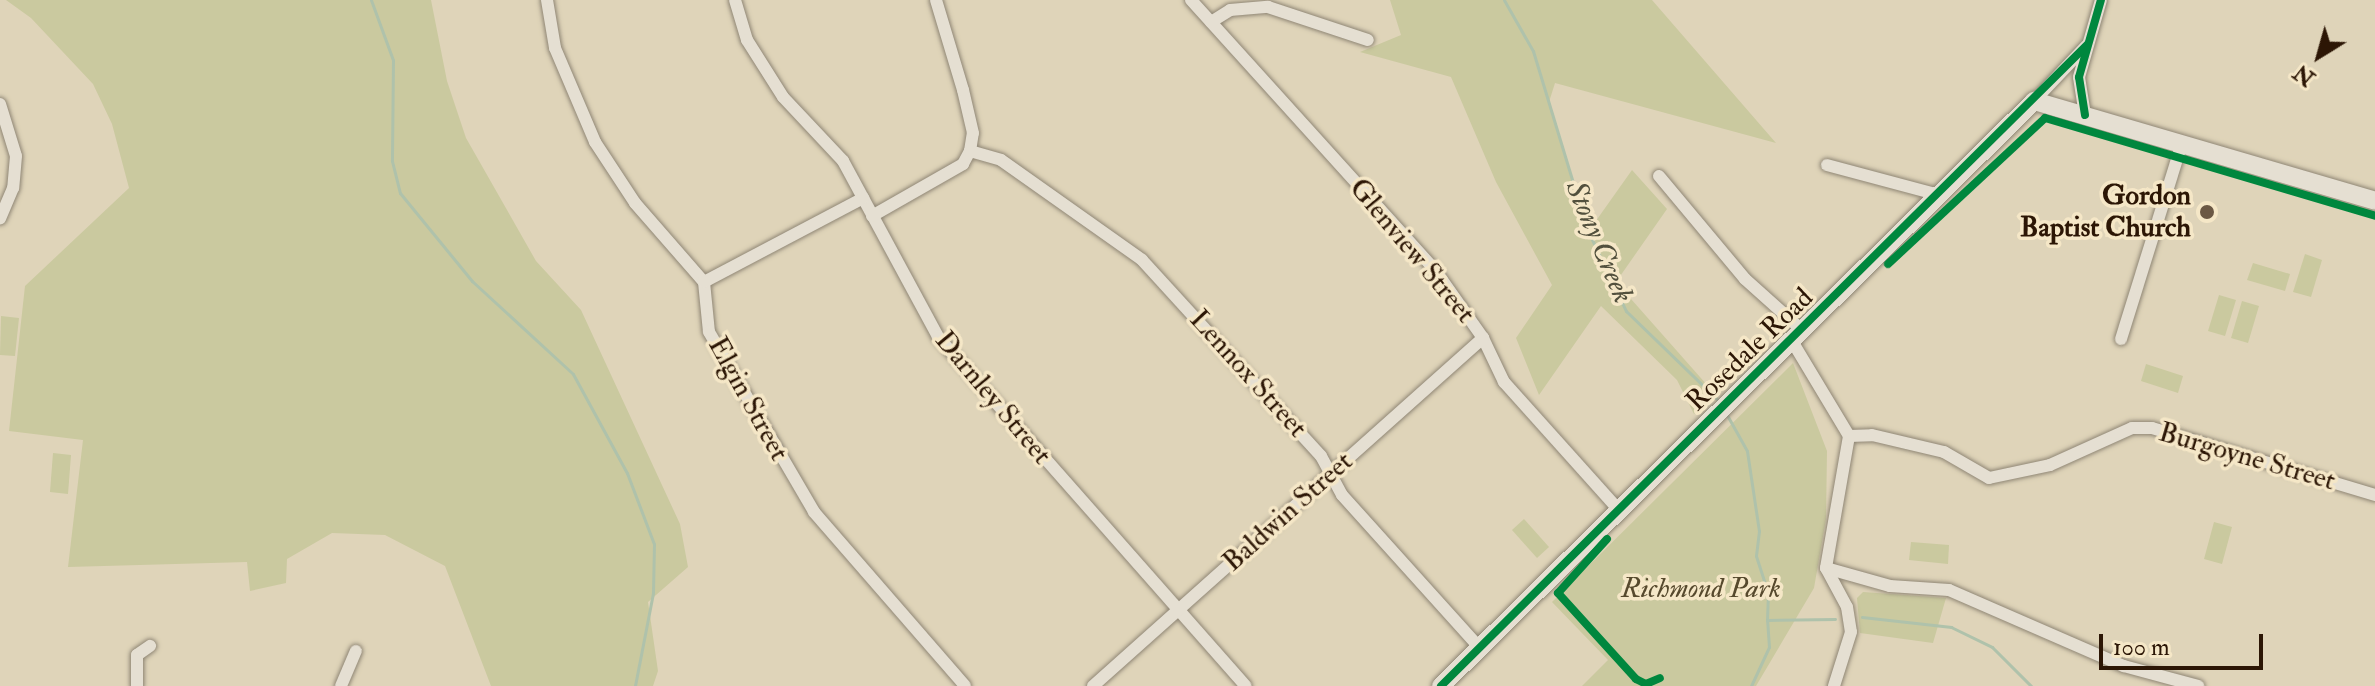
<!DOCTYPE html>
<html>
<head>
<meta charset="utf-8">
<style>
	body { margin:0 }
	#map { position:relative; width:2375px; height:686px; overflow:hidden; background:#dfd4b9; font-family:"IM FELL Double Pica",serif }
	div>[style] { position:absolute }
	.green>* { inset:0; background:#cac99f }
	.stream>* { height:3px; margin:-1.5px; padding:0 1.5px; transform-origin:1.5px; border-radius:1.5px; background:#afc2ab }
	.roads { filter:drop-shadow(0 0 2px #8f8675) drop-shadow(0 0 2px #8f8675) }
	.street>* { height:12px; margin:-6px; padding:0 6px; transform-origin:6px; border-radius:6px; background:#e5dfd2 }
	.secondary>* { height:18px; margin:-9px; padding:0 9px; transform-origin:9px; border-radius:9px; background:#e5dfd2 }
	.cycleway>* { height:8px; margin:-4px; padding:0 4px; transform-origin:4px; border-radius:4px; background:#00873e }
	.dots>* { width:22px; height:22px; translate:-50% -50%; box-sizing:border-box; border:4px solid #f5e7c7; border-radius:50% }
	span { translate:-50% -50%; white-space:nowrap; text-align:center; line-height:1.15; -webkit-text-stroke:7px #f5e7c7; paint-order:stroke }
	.poi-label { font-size:28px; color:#2c1605; font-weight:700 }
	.right { translate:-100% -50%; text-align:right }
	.street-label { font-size:28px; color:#2c1605 }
	.park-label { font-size:28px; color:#56492d; font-style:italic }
	.water-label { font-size:30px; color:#52503d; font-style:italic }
	.north { position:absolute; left:2279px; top:16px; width:80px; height:80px; -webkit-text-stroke:6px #f5e7c7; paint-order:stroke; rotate:217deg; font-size:22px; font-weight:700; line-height:32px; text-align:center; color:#2c1605 }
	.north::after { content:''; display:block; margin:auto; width:28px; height:36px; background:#2c1605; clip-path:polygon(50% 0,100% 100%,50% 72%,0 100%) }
	.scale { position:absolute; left:2099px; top:634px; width:164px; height:36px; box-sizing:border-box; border:4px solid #2c1605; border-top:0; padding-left:10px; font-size:24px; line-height:28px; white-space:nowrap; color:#2c1605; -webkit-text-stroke:6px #f5e7c7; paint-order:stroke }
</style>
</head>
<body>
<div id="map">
	<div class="green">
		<i style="clip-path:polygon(6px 0,431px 0,447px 81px,466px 138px,536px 261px,581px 310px,680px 524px,688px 567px,648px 602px,658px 671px,653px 686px,491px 686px,445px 566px,385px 535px,332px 533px,287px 559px,286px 583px,250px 591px,247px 562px,68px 567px,83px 440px,9px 431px,25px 286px,129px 188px,112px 124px,93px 84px,31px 18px)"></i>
		<i style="clip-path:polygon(1390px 0,1652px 0,1776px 143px,1555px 83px,1549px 102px,1573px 184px,1593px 225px,1632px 170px,1667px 209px,1616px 282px,1715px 394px,1694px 414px,1677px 380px,1601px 306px,1539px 395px,1516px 338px,1552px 285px,1496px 182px,1451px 77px,1360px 52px,1401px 35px)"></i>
		<i style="clip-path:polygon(2305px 254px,2322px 260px,2311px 297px,2293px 292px)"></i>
		<i style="clip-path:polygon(2253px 263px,2290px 274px,2285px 291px,2247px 280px)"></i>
		<i style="clip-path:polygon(2219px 295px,2236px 300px,2225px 336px,2208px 331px)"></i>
		<i style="clip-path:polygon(2242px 301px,2259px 306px,2248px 343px,2231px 338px)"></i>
		<i style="clip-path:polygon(1px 316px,19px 318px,15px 356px,0 355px)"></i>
		<i style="clip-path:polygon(1793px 363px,1827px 451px,1826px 519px,1814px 588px,1756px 686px,1582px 686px,1608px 660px,1552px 602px)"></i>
		<i style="clip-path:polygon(2146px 364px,2183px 376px,2178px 393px,2141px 381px)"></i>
		<i style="clip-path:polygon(53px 453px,71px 455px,68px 494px,50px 492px)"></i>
		<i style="clip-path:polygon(1524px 519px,1549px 547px,1537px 558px,1512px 530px)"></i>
		<i style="clip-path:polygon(2214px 522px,2232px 527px,2222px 564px,2204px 559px)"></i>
		<i style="clip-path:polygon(1911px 542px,1949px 545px,1948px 564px,1909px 560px)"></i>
		<i style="clip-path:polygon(1863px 592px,1946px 598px,1933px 643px,1860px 633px,1857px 598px)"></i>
	</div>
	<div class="stream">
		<i style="left:371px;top:0;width:64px;rotate:69.9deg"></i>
		<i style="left:393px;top:60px;width:101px;rotate:90.6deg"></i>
		<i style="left:392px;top:161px;width:33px;rotate:76deg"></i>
		<i style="left:400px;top:193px;width:114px;rotate:50.7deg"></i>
		<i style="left:472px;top:281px;width:137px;rotate:42.6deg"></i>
		<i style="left:573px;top:374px;width:113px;rotate:61.4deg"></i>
		<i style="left:627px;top:473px;width:76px;rotate:69.2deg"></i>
		<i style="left:654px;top:544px;width:49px;rotate:91.2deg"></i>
		<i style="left:653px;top:593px;width:95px;rotate:101deg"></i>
		<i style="left:1504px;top:0;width:59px;rotate:60.4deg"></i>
		<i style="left:1533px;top:51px;width:186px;rotate:73.1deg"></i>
		<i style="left:1587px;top:229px;width:91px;rotate:64.6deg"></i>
		<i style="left:1626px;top:311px;width:131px;rotate:44.1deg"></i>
		<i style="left:1727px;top:415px;width:41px;rotate:60.9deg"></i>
		<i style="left:1747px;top:451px;width:81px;rotate:81.5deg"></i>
		<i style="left:1759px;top:531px;width:25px;rotate:97deg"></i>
		<i style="left:1756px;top:556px;width:38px;rotate:72deg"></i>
		<i style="left:1768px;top:592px;width:28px;rotate:92deg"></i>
		<i style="left:1767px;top:620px;width:68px;rotate:-0.8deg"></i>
		<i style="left:1862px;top:617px;width:90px;rotate:6.4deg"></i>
		<i style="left:1951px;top:627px;width:46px;rotate:26deg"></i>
		<i style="left:1992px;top:647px;width:55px;rotate:45deg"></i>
		<i style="left:1751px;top:686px;width:43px;rotate:-65.2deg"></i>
		<i style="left:1769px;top:647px;width:27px;rotate:-94deg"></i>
	</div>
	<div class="roads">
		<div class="street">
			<i style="left:547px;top:0;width:49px;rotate:80.5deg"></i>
			<i style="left:555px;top:48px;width:102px;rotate:66.9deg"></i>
			<i style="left:595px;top:142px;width:73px;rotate:56.7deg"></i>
			<i style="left:635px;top:203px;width:105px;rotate:48.9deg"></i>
			<i style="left:704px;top:282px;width:50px;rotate:84.3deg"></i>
			<i style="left:709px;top:332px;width:208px;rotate:59.7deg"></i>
			<i style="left:814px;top:512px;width:230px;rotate:49deg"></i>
			<i style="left:735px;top:0;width:42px;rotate:73.3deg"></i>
			<i style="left:747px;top:40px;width:67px;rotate:57.7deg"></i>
			<i style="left:783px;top:97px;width:88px;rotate:46.8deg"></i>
			<i style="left:843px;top:161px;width:200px;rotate:61.6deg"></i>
			<i style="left:938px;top:337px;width:465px;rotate:48.6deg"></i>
			<i style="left:1191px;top:0;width:364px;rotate:47.9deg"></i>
			<i style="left:1435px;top:270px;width:83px;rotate:54.8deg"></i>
			<i style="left:1483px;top:338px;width:49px;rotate:64.5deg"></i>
			<i style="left:1504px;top:382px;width:172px;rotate:48.1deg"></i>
			<i style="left:1211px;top:22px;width:22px;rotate:-32deg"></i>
			<i style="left:1230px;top:10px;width:38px;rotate:-5deg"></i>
			<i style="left:1268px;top:7px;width:105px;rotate:18.3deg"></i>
			<i style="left:2034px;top:101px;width:76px;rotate:-46.6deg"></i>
			<i style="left:0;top:104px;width:54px;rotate:72.9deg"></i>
			<i style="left:16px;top:156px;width:32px;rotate:95deg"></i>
			<i style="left:13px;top:188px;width:33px;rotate:113deg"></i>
			<i style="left:2085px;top:115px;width:38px;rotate:-99deg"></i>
			<i style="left:2079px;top:77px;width:80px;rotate:-74.1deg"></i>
			<i style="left:970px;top:151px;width:32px;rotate:16deg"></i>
			<i style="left:1001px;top:160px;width:173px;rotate:35.3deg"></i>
			<i style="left:1142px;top:260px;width:265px;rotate:47.6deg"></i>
			<i style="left:1321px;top:456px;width:44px;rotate:61.7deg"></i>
			<i style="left:1342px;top:495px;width:206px;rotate:48deg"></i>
			<i style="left:1827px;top:165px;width:116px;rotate:15deg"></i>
			<i style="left:1659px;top:176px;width:134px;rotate:50.1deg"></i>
			<i style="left:1745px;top:279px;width:76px;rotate:41.8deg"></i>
			<i style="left:872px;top:216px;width:105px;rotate:-29.7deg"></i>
			<i style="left:963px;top:164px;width:15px;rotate:-62deg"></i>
			<i style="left:970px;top:151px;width:18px;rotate:-81deg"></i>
			<i style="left:973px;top:133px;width:44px;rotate:-103.1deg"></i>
			<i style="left:963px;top:90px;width:94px;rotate:-106.7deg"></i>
			<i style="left:704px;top:282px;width:180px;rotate:-27.8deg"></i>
			<i style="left:2121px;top:339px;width:205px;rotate:-72.7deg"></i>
			<i style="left:1792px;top:341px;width:111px;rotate:59deg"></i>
			<i style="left:1849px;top:436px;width:134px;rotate:99.9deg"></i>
			<i style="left:1826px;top:568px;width:44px;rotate:61.7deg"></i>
			<i style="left:1847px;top:607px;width:25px;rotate:81deg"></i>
			<i style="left:1851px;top:632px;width:57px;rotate:107.5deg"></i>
			<i style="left:1849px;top:436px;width:23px;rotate:-2deg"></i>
			<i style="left:1872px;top:435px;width:74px;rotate:13.3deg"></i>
			<i style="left:1944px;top:452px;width:52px;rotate:30deg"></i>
			<i style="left:1989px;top:478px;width:62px;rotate:-12deg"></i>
			<i style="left:2050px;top:465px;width:90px;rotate:-24.3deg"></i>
			<i style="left:2132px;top:428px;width:20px"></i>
			<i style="left:2152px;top:428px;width:233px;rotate:16.7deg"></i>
			<i style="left:1826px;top:568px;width:66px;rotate:15.7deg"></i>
			<i style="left:1890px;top:586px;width:59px;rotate:3.9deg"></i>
			<i style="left:1949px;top:590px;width:191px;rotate:23.5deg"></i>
			<i style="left:2124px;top:666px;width:77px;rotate:15.1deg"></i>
			<i style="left:137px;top:686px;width:31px;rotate:-90deg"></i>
			<i style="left:137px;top:655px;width:16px;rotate:-35deg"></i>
			<i style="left:341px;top:686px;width:38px;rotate:-67deg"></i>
			<i style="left:1093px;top:686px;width:523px;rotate:-41.74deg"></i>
		</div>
		<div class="secondary">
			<i style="left:1441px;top:686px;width:833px;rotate:-44.61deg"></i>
			<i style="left:2034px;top:101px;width:355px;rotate:16.3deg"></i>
		</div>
	</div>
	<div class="cycleway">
		<i style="left:2085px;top:115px;width:38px;rotate:-99deg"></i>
		<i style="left:2079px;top:77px;width:80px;rotate:-74.1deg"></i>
		<i style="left:1888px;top:264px;width:214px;rotate:-42.9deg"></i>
		<i style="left:2045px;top:118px;width:344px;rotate:16.5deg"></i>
		<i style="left:1607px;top:539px;width:73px;rotate:132.2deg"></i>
		<i style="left:1558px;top:593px;width:116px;rotate:47.8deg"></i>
		<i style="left:1636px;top:679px;width:11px;rotate:27deg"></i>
		<i style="left:1646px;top:684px;width:15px;rotate:-23deg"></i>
		<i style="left:1441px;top:686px;width:911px;rotate:-44.78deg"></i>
	</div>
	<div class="dots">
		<i style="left:2207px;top:212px;background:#6b5844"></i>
	</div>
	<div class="poi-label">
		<span class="right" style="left:2191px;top:212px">Gordon<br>Baptist Church</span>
	</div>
	<div class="street-label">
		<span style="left:1412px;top:251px;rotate:50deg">Glenview Street</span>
		<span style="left:1750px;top:350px;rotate:-44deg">Rosedale Road</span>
		<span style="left:1248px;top:374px;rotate:48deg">Lennox Street</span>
		<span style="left:993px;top:398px;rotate:50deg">Darnley Street</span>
		<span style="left:748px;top:399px;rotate:61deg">Elgin Street</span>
		<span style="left:2247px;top:457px;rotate:16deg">Burgoyne Street</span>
		<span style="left:1288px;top:512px;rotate:-42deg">Baldwin Street</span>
	</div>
	<div class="park-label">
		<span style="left:1701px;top:589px">Richmond Park</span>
	</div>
	<div class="water-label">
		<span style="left:1599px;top:242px;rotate:67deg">Stony Creek</span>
	</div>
	<div class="north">N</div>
	<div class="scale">100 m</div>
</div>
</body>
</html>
